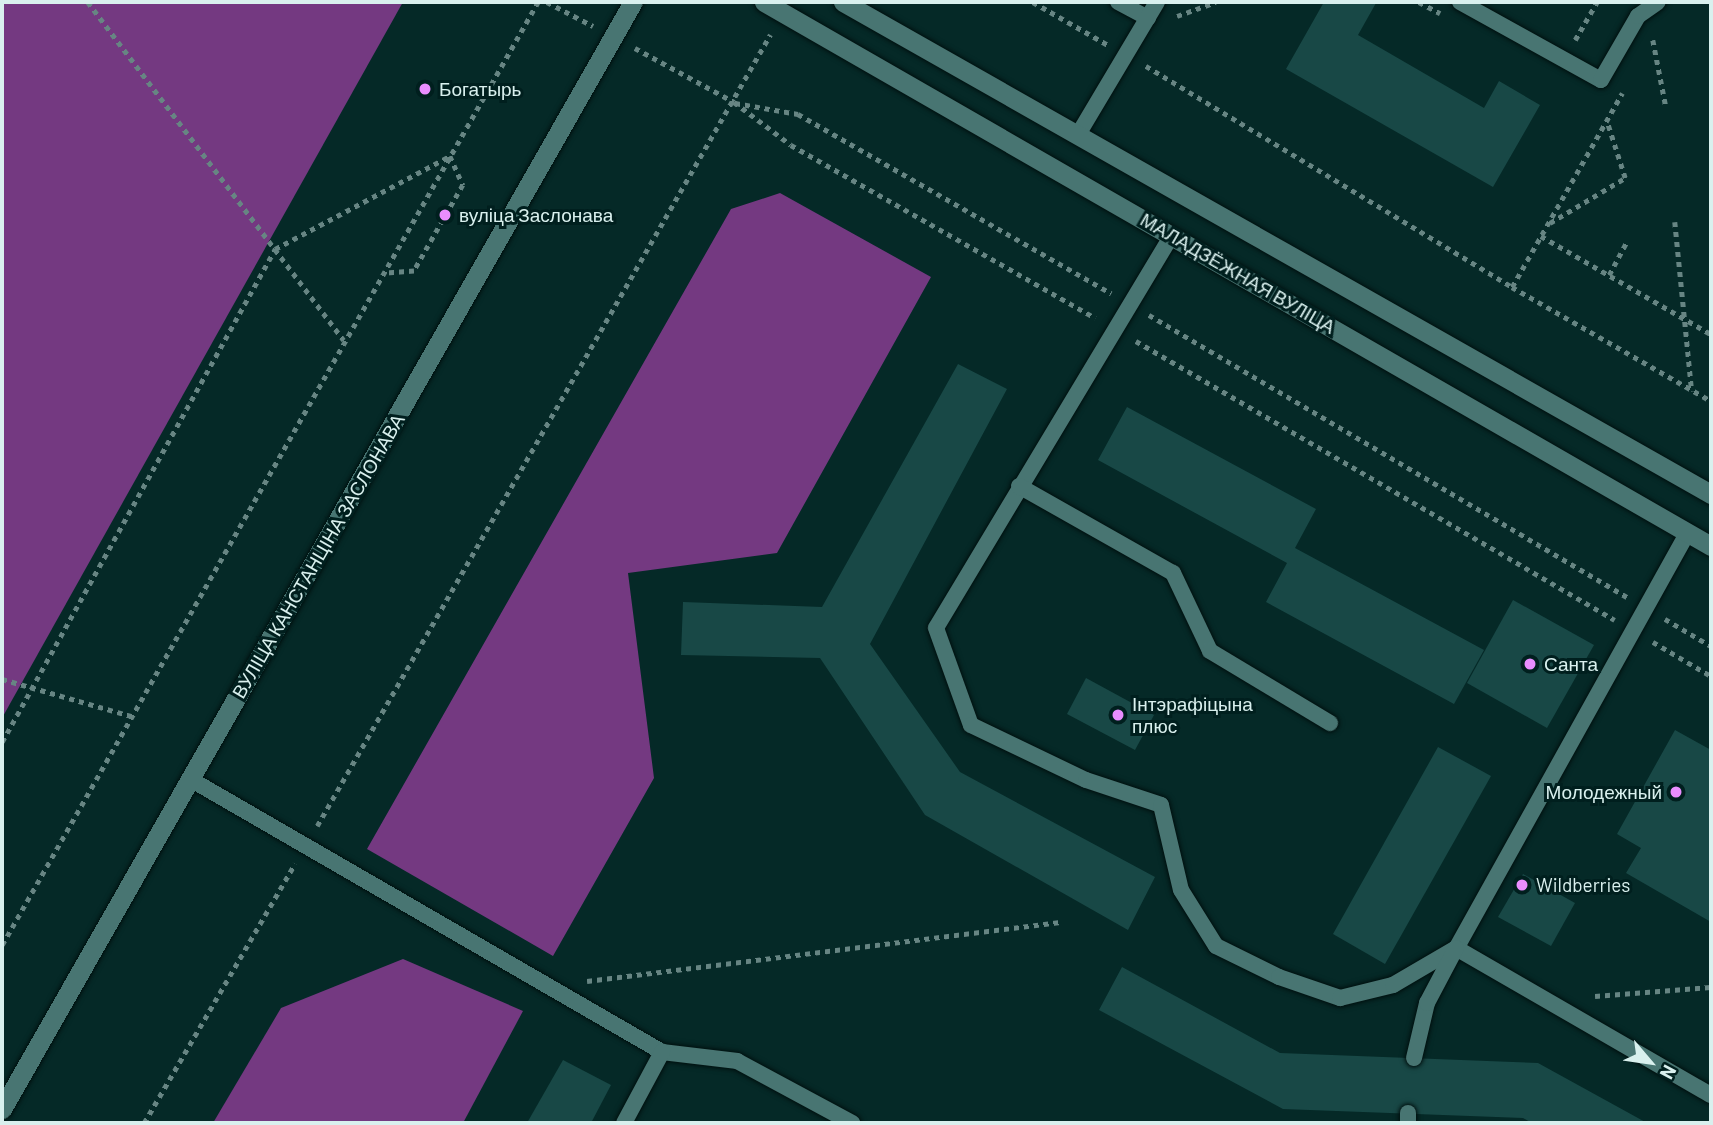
<!DOCTYPE html>
<html>
<head>
<meta charset="utf-8">
<style>
	body { margin:0 }
	#map { position:relative; width:1713px; height:1125px; overflow:hidden; background:#052927; font-family:Barlow,sans-serif }
	div>[style] { position:absolute }
	.forest>* { inset:0; background:#743981 }
	.building>* { inset:0; background:#184846 }
	.path>* { height:4.5px; margin-top:-2.25px; transform-origin:0; background:repeating-linear-gradient(90deg,#678583 0 5px,transparent 0 10px) }
	.roads { filter:drop-shadow(0 0 2px #00100f) drop-shadow(0 0 2px #00100f) }
	.service>* { height:16px; margin:-8px; padding:0 8px; transform-origin:8px; border-radius:8px; background:#487572 }
	.secondary>* { height:19px; margin:-9.5px; padding:0 9.5px; transform-origin:9.5px; border-radius:9.5px; background:#487572 }
	.dots>* { width:19px; height:19px; translate:-50% -50%; box-sizing:border-box; border:4px solid #001f1e; border-radius:50% }
	span { translate:-50% -50%; white-space:nowrap; text-align:center; line-height:1.15; -webkit-text-stroke:6px #001f1e; paint-order:stroke }
	.poi-label { font-size:19px; color:#d9f0ee }
	.left { translate:0 -50%; text-align:left }
	.right { translate:-100% -50%; text-align:right }
	.street-label { font-size:19px; color:#d9f0ee }
	.frame { position:absolute; inset:0; border:4px solid #d9f0ee; pointer-events:none }
	.north { position:absolute; left:1615px; top:1027px; width:70px; height:70px; -webkit-text-stroke:5px #001f1e; paint-order:stroke; rotate:119deg; font-size:19px; font-weight:700; line-height:28px; text-align:center; color:#d9f0ee }
	.north::after { content:''; display:block; margin:auto; width:24px; height:32px; background:#d9f0ee; clip-path:polygon(50% 0,100% 100%,50% 72%,0 100%) }
</style>
</head>
<body>
<div id="map">
	<div class="forest">
		<i style="clip-path:polygon(2px 2px,403px 2px,2px 718px)"></i>
		<i style="clip-path:polygon(780px 193px,931px 277px,777px 553px,628px 573px,654px 778px,553px 956px,367px 849px,731px 209px)"></i>
		<i style="clip-path:polygon(403px 959px,523px 1011px,463px 1123px,213px 1123px,281px 1008px)"></i>
	</div>
	<div class="building">
		<i style="clip-path:polygon(1324px 2px,1376px 3px,1358px 35px,1484px 108px,1499px 81px,1540px 105px,1493px 187px,1286px 69px)"></i>
		<i style="clip-path:polygon(958px 364px,1007px 389px,870px 644px,960px 772px,1155px 877px,1128px 930px,925px 815px,820px 658px,681px 655px,683px 602px,822px 607px)"></i>
		<i style="clip-path:polygon(1127px 407px,1316px 509px,1295px 548px,1484px 650px,1454px 704px,1266px 602px,1287px 563px,1098px 460px)"></i>
		<i style="clip-path:polygon(1513px 600px,1594px 645px,1547px 728px,1467px 683px)"></i>
		<i style="clip-path:polygon(1086px 678px,1154px 715px,1135px 750px,1067px 714px)"></i>
		<i style="clip-path:polygon(1675px 730px,1711px 750px,1711px 922px,1626px 873px,1641px 848px,1617px 834px)"></i>
		<i style="clip-path:polygon(1438px 747px,1491px 776px,1385px 964px,1333px 934px)"></i>
		<i style="clip-path:polygon(1523px 874px,1575px 903px,1551px 946px,1498px 917px)"></i>
		<i style="clip-path:polygon(1122px 967px,1280px 1053px,1538px 1063px,1647px 1123px,1532px 1123px,1523px 1118px,1283px 1109px,1099px 1010px)"></i>
		<i style="clip-path:polygon(563px 1060px,611px 1085px,591px 1123px,527px 1123px)"></i>
	</div>
	<div class="path">
		<i style="left:88px;top:2px;width:424px;rotate:52.9deg"></i>
		<i style="left:547px;top:2px;width:52px;rotate:27.6deg"></i>
		<i style="left:1033px;top:2px;width:86px;rotate:29.8deg"></i>
		<i style="left:1419px;top:2px;width:24px;rotate:28deg"></i>
		<i style="left:1177px;top:16px;width:41px;rotate:-19.7deg"></i>
		<i style="left:1575px;top:40px;width:44px;rotate:-59.9deg"></i>
		<i style="left:1653px;top:40px;width:68px;rotate:79deg"></i>
		<i style="left:635px;top:48px;width:113px;rotate:28.6deg"></i>
		<i style="left:734px;top:102px;width:71px;rotate:37deg"></i>
		<i style="left:791px;top:145px;width:350px;rotate:29.6deg"></i>
		<i style="left:1146px;top:66px;width:428px;rotate:31.1deg"></i>
		<i style="left:1512px;top:287px;width:229px;rotate:29.8deg"></i>
		<i style="left:735px;top:103px;width:64px;rotate:9.9deg"></i>
		<i style="left:798px;top:114px;width:361px;rotate:29.8deg"></i>
		<i style="left:1675px;top:222px;width:170px;rotate:84.3deg"></i>
		<i style="left:1550px;top:223px;width:87px;rotate:-31deg"></i>
		<i style="left:1625px;top:178px;width:59px;rotate:-107.8deg"></i>
		<i style="left:1541px;top:236px;width:196px;rotate:30deg"></i>
		<i style="left:1609px;top:275px;width:36px;rotate:-62deg"></i>
		<i style="left:1512px;top:287px;width:223px;rotate:-60.4deg"></i>
		<i style="left:1149px;top:315px;width:555px;rotate:30.54deg"></i>
		<i style="left:1136px;top:341px;width:554px;rotate:30.22deg"></i>
		<i style="left:1665px;top:619px;width:53px;rotate:30.4deg"></i>
		<i style="left:1653px;top:642px;width:67px;rotate:30.4deg"></i>
		<i style="left:2px;top:679px;width:134px;rotate:16deg"></i>
		<i style="left:2px;top:742px;width:564px;rotate:-61.02deg"></i>
		<i style="left:275px;top:249px;width:198px;rotate:-28deg"></i>
		<i style="left:450px;top:156px;width:32px;rotate:66deg"></i>
		<i style="left:463px;top:185px;width:99px;rotate:119.7deg"></i>
		<i style="left:414px;top:271px;width:31px;rotate:176deg"></i>
		<i style="left:317px;top:826px;width:912px;rotate:-60.2deg"></i>
		<i style="left:2px;top:945px;width:1085px;rotate:-60.39deg"></i>
		<i style="left:587px;top:981px;width:479px;rotate:-7.1deg"></i>
		<i style="left:1595px;top:996px;width:116px;rotate:-4.4deg"></i>
		<i style="left:144px;top:1123px;width:300px;rotate:-59.8deg"></i>
	</div>
	<div class="roads">
		<div class="service">
			<i style="left:1118px;top:2px;width:34px;rotate:28deg"></i>
			<i style="left:1460px;top:2px;width:161px;rotate:29deg"></i>
			<i style="left:1601px;top:80px;width:74px;rotate:-60deg"></i>
			<i style="left:1638px;top:16px;width:24px;rotate:-35deg"></i>
			<i style="left:1079px;top:133px;width:152px;rotate:-59.2deg"></i>
			<i style="left:1172px;top:235px;width:458px;rotate:121deg"></i>
			<i style="left:936px;top:628px;width:103px;rotate:70.2deg"></i>
			<i style="left:971px;top:725px;width:127px;rotate:25.6deg"></i>
			<i style="left:1086px;top:780px;width:79px;rotate:18.4deg"></i>
			<i style="left:1161px;top:805px;width:87px;rotate:76.8deg"></i>
			<i style="left:1181px;top:890px;width:66px;rotate:58deg"></i>
			<i style="left:1216px;top:946px;width:70px;rotate:26.2deg"></i>
			<i style="left:1279px;top:977px;width:65px;rotate:19deg"></i>
			<i style="left:1340px;top:998px;width:55px;rotate:-13.8deg"></i>
			<i style="left:1393px;top:985px;width:73px;rotate:-30.4deg"></i>
			<i style="left:1019px;top:486px;width:177px;rotate:29.5deg"></i>
			<i style="left:1173px;top:573px;width:86px;rotate:64.6deg"></i>
			<i style="left:1210px;top:651px;width:140px;rotate:31deg"></i>
			<i style="left:1688px;top:532px;width:476px;rotate:119.1deg"></i>
			<i style="left:1456px;top:948px;width:294px;rotate:30deg"></i>
			<i style="left:190px;top:779px;width:545px;rotate:30.04deg"></i>
			<i style="left:662px;top:1052px;width:76px;rotate:6.8deg"></i>
			<i style="left:737px;top:1061px;width:131px;rotate:28.3deg"></i>
			<i style="left:1414px;top:1058px;width:57px;rotate:-76.7deg"></i>
			<i style="left:1427px;top:1003px;width:62px;rotate:-62.2deg"></i>
			<i style="left:1408px;top:1113px;width:10px;rotate:90deg"></i>
			<i style="left:624px;top:1123px;width:81px;rotate:-61.8deg"></i>
		</div>
		<div class="secondary">
			<i style="left:764px;top:2px;width:1092px;rotate:29.88deg"></i>
			<i style="left:843px;top:2px;width:998px;rotate:29.55deg"></i>
			<i style="left:2px;top:1109px;width:1274px;rotate:-60.32deg"></i>
		</div>
	</div>
	<div class="dots">
		<i style="left:425px;top:89px;background:#e98dfe"></i>
		<i style="left:445px;top:215px;background:#e98dfe"></i>
		<i style="left:1530px;top:664px;background:#e98dfe"></i>
		<i style="left:1118px;top:715px;background:#e98dfe"></i>
		<i style="left:1676px;top:792px;background:#e98dfe"></i>
		<i style="left:1522px;top:885px;background:#e98dfe"></i>
	</div>
	<div class="poi-label">
		<span class="left" style="left:439px;top:89px">Богатырь</span>
		<span class="left" style="left:459px;top:215px">вуліца Заслонава</span>
		<span class="left" style="left:1544px;top:664px">Санта</span>
		<span class="left" style="left:1132px;top:715px">Інтэрафіцына<br>плюс</span>
		<span class="right" style="left:1662px;top:792px">Молодежный</span>
		<span class="left" style="left:1536px;top:885px">Wildberries</span>
	</div>
	<div class="street-label">
		<span style="left:1238px;top:273px;rotate:30deg">МАЛАДЗЁЖНАЯ ВУЛІЦА</span>
		<span style="left:318px;top:556px;rotate:-60deg">ВУЛІЦА КАНСТАНЦІНА ЗАСЛОНАВА</span>
	</div>
	<div class="frame"></div>
	<div class="north">N</div>
</div>
</body>
</html>
